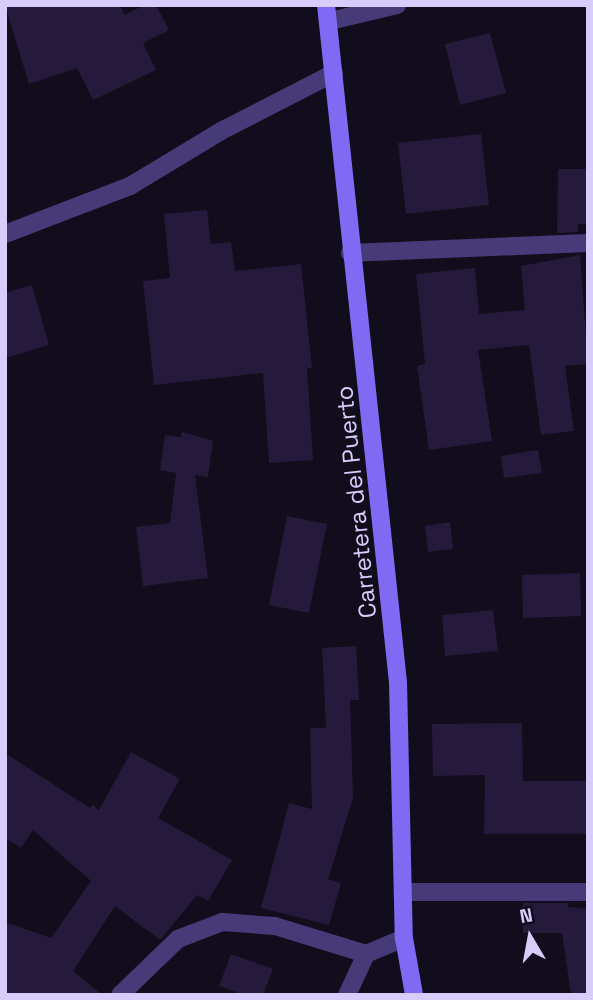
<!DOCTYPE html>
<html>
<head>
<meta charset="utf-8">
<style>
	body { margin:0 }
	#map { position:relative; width:593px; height:1000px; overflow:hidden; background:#120d1c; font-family:"Space Grotesk",sans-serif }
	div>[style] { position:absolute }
	.building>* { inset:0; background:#261a3c }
	.minor>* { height:18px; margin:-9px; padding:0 9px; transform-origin:9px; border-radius:9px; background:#463b78 }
	.secondary>* { height:18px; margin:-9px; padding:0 9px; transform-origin:9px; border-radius:9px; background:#806af4 }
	span { translate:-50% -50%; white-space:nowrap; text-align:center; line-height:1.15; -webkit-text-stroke:7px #120d1c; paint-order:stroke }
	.street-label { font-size:24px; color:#d8ccfb }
	.frame { position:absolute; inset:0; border:7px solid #d8ccfb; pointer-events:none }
	.north { position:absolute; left:495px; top:902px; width:70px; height:70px; -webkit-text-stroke:5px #120d1c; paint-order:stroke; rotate:350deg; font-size:19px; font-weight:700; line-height:28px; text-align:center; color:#d8ccfb }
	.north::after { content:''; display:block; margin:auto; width:24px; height:32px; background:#d8ccfb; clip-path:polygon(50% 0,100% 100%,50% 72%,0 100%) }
</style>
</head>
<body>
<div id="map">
	<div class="building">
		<i style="clip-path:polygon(5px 5px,120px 5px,125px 15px,144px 5px,156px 5px,169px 30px,143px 43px,156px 70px,93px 100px,77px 68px,29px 84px)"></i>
		<i style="clip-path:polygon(490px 33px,506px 93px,460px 105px,445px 44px)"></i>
		<i style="clip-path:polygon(481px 134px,489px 205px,406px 214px,398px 143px)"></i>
		<i style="clip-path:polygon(558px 169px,588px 169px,588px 224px,578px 224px,578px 232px,557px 233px)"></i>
		<i style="clip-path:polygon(207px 210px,211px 244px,231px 242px,235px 271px,301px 264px,312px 368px,307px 368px,313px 460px,269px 463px,263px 373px,154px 385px,143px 281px,170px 278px,164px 214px)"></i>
		<i style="clip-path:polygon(580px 255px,588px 364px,565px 366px,574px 431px,541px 435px,529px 345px,478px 350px,492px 441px,429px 450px,417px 366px,425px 364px,416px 274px,475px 268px,479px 314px,525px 310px,521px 266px)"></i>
		<i style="clip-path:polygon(32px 285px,49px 345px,5px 358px,5px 293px)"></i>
		<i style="clip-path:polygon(182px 432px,213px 441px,208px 477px,195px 475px,208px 578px,143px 586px,136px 527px,170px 523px,176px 473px,160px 470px,165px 435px,181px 437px)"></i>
		<i style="clip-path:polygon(538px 450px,542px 473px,504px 478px,501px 456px)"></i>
		<i style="clip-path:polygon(287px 516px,327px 524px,309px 613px,269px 605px)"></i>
		<i style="clip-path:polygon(450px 522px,453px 549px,428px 552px,425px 526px)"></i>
		<i style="clip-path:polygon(580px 573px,581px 616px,523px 618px,522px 575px)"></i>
		<i style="clip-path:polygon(493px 610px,498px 651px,445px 656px,442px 615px)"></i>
		<i style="clip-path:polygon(356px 646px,359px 700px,350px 700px,353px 798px,328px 879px,341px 883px,329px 925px,261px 908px,289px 803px,312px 809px,310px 728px,326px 728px,322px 648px)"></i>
		<i style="clip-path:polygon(522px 723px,523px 781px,588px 781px,588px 834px,484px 834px,485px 775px,433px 776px,432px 724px)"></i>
		<i style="clip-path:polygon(131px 752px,180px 779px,158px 818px,232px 860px,208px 901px,197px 895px,160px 940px,115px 906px,73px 971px,102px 995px,5px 995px,5px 922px,51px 938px,91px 881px,33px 830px,21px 848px,5px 838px,5px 753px,90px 808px,93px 805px,99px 810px)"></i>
		<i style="clip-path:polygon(523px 903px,568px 903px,568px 907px,588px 909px,588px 995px,571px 995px,562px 933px,523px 933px)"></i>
		<i style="clip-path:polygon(231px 954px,273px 969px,263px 995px,245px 995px,219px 986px)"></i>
	</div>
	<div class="minor">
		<i style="left:330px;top:21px;width:69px;rotate:-13.4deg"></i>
		<i style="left:5px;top:234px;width:134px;rotate:-21deg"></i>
		<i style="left:130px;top:186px;width:106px;rotate:-31.1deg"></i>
		<i style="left:221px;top:131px;width:127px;rotate:-27.2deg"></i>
		<i style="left:350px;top:253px;width:238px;rotate:-2.4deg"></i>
		<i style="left:403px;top:892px;width:185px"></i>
		<i style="left:120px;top:995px;width:81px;rotate:-44deg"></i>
		<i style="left:178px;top:939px;width:47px;rotate:-21.1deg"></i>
		<i style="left:222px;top:922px;width:53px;rotate:4.3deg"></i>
		<i style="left:275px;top:926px;width:95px;rotate:17.1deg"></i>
		<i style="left:347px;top:995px;width:45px;rotate:-65.1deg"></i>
		<i style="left:366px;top:954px;width:41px;rotate:-22.8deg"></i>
	</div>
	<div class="secondary">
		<i style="left:326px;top:5px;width:681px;rotate:83.93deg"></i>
		<i style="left:398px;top:682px;width:256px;rotate:88.7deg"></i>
		<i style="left:404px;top:938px;width:58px;rotate:80deg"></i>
	</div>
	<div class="street-label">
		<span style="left:356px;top:502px;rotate:-96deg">Carretera del Puerto</span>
	</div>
	<div class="frame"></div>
	<div class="north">N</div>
</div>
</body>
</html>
